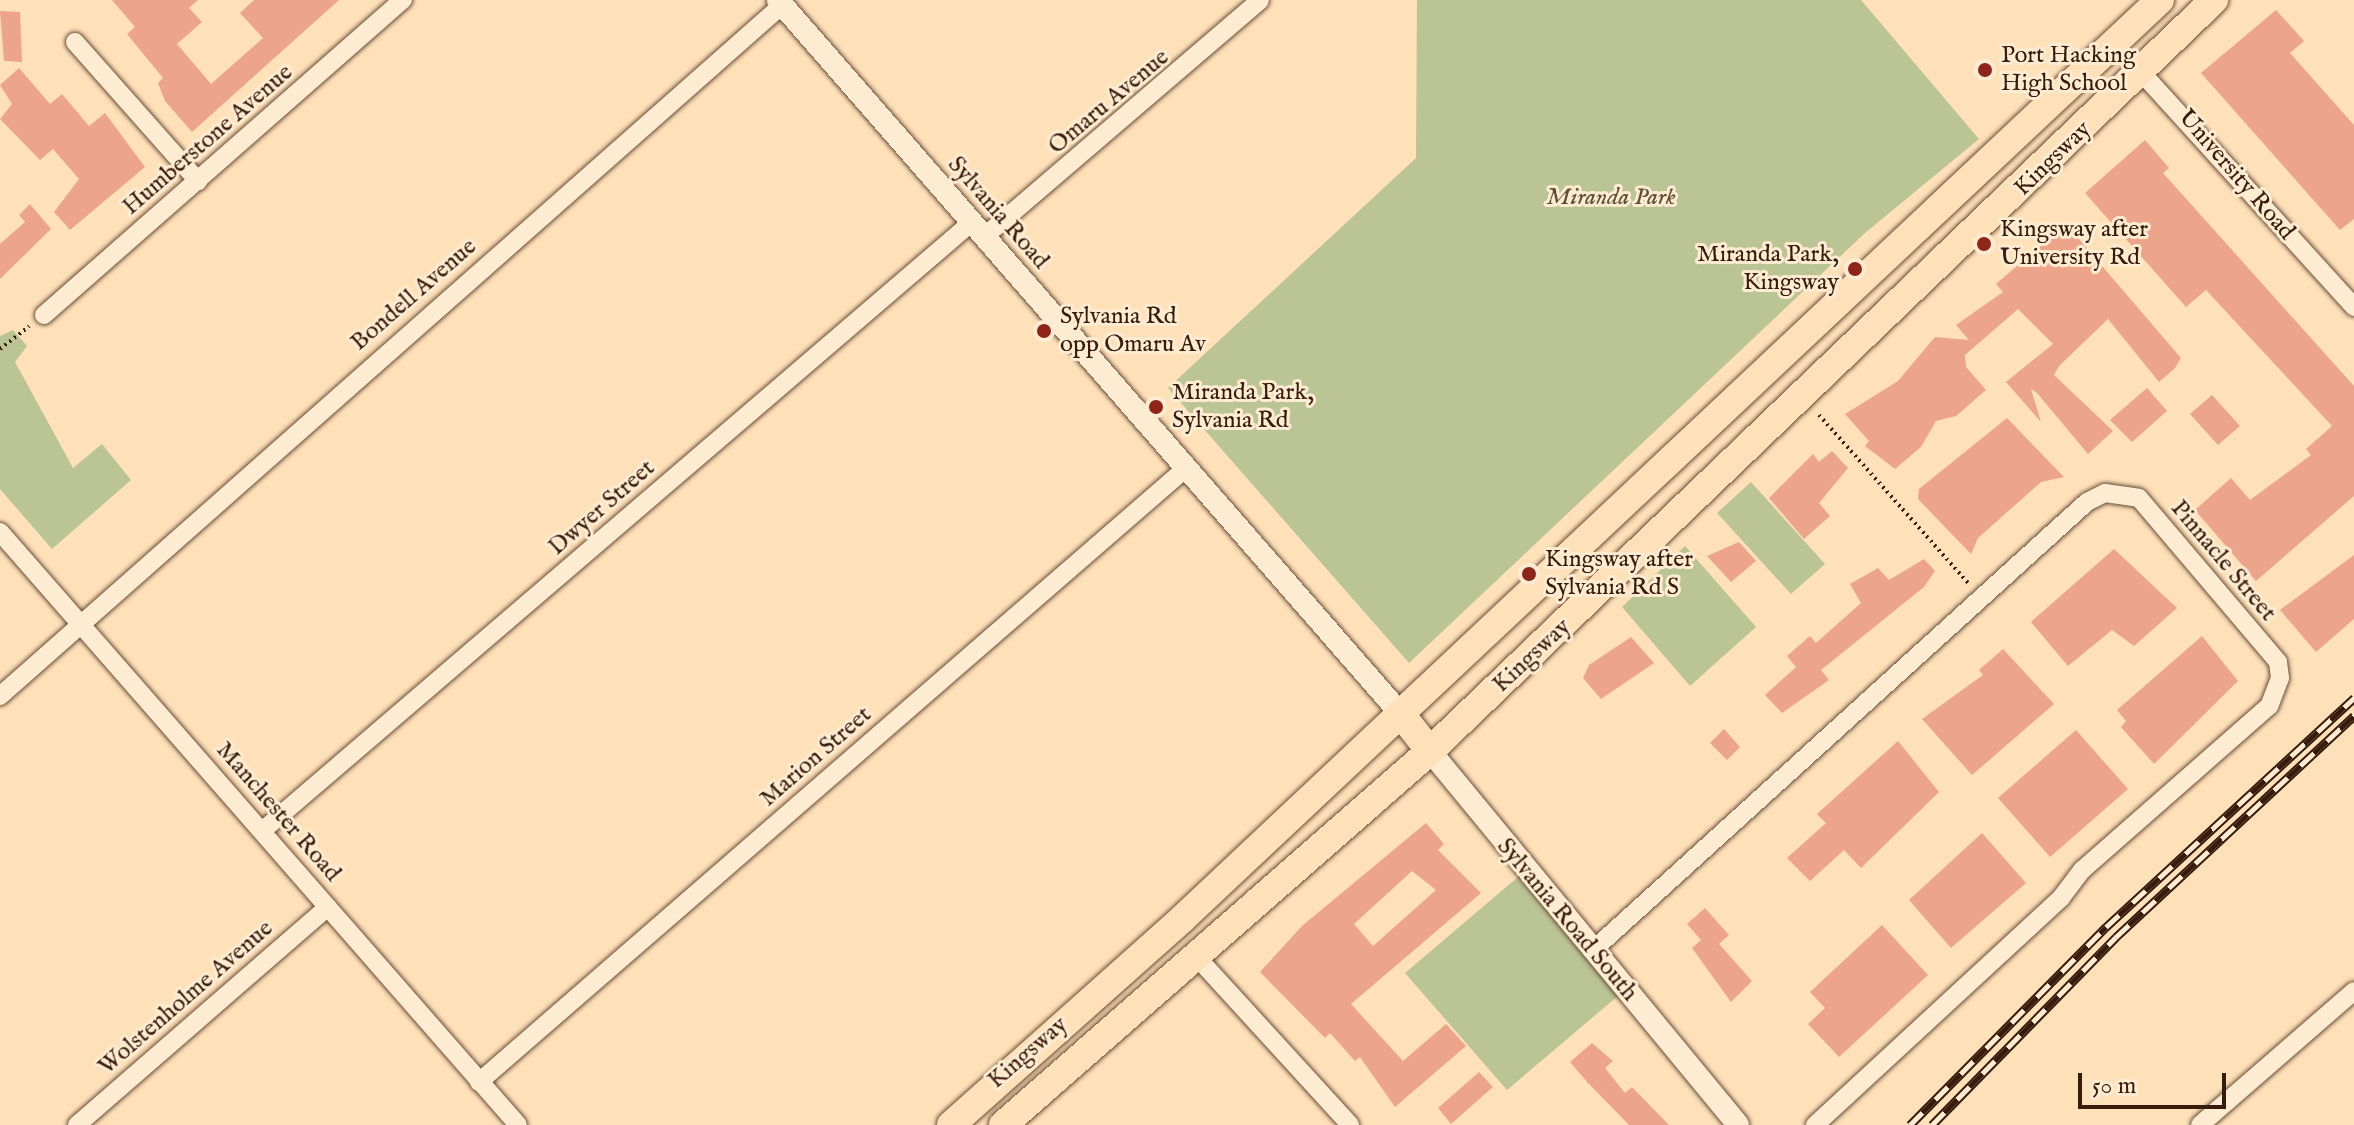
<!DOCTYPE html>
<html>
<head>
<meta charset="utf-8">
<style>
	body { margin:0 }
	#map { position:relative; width:2354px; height:1125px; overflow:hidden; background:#fee1b9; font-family:"IM FELL English",serif }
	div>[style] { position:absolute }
	.green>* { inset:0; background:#bac494 }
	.building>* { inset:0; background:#eca48b }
	.path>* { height:4px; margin-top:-2px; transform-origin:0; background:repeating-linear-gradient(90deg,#371b0c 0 2px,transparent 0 6px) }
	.roads { filter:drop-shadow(0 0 2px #694c37) drop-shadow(0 0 2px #694c37) }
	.minor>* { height:18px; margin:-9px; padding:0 9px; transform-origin:9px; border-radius:9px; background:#feecd2 }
	.tertiary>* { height:22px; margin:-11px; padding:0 11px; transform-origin:11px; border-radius:11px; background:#feecd2 }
	.primary>* { height:28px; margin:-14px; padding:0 14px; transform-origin:14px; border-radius:14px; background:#fee1b9 }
	.rail>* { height:9px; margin-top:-4.5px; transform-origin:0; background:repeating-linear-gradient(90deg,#feecd2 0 18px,#371b0c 0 36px); box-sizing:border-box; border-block:2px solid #371b0c }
	.dots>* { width:22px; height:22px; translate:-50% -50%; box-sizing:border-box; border:4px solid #feecd2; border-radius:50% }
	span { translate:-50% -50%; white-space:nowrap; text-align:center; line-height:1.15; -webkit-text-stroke:6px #feecd2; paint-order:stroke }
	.poi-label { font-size:24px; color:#371b0c }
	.left { translate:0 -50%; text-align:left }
	.right { translate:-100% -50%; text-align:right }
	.street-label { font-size:24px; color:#371b0c }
	.park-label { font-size:24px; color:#5e4e35; font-style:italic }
	.scale { position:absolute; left:2078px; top:1073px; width:148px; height:36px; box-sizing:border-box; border:4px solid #371b0c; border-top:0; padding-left:10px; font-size:24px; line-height:28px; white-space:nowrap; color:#371b0c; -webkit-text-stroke:6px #feecd2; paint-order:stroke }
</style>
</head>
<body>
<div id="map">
	<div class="green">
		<i style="clip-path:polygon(1417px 0,1861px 0,1979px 139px,1865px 233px,1409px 663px,1168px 388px,1416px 158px)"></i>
		<i style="clip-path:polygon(13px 330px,27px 346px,15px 362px,73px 468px,102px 444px,131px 480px,52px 549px,0 489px,0 336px)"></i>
		<i style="clip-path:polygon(1751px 482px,1825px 564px,1791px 594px,1717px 513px)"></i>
		<i style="clip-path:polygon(1685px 546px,1756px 627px,1690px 686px,1622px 607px)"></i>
		<i style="clip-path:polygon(1525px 871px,1625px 990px,1507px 1090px,1405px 973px)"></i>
	</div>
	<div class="building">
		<i style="clip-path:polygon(112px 0,198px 0,189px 8px,202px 22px,177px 44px,211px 84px,263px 38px,240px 13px,254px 0,339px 0,192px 132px,165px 101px,158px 83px,163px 78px,127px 34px,135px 27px)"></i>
		<i style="clip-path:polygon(2276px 10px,2304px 41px,2290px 53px,2354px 125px,2354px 219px,2340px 230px,2201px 73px)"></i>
		<i style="clip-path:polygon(0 11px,20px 12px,22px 62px,4px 61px)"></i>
		<i style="clip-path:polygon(19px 68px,50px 104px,62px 94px,89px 126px,105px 113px,145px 167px,70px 230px,54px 212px,79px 179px,53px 149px,40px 160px,0 119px,12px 104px,0 85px)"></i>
		<i style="clip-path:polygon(2145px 140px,2169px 168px,2163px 173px,2354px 386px,2354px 496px,2256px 581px,2195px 510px,2231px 478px,2250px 500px,2311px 455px,2306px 449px,2332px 426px,2206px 290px,2186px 307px,2085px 193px)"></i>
		<i style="clip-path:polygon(30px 204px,51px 229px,0 279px,0 244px,25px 222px,19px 215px)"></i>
		<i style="clip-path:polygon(2066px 224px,2181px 358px,2175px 368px,2159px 382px,2108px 319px,2059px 366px,2054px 375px,2113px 431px,2088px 454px,2037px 393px,2031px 389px,2041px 422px,2006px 382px,2053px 344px,2018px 309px,1965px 355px,1966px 367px,1986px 390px,1956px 416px,1936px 421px,1921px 447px,1895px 469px,1865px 446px,1869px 441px,1845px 414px,1898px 381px,1935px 337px,1969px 340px,1956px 325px,2003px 292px,1996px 284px)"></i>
		<i style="clip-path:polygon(2147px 388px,2167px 411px,2132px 442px,2110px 420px)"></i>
		<i style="clip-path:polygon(2212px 395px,2240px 426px,2218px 445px,2190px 414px)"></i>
		<i style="clip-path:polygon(2007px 418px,2064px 477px,2041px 482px,1978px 538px,1971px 554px,1918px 499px,1919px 489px)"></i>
		<i style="clip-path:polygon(1832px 451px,1848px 468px,1819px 503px,1830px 516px,1804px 539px,1769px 498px,1813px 454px,1819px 462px)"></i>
		<i style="clip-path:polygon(1739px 542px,1756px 561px,1731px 582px,1707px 556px)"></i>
		<i style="clip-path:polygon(2114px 549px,2177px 608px,2134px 646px,2112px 630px,2068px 666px,2031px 622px)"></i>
		<i style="clip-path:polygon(2354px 555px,2354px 619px,2316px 652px,2280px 610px)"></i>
		<i style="clip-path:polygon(1924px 559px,1935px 571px,1924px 587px,1821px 670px,1829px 680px,1782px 713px,1765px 695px,1796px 667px,1787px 656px,1810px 636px,1816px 643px,1861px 603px,1850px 584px,1878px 568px,1889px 580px)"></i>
		<i style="clip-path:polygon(2202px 636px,2238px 681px,2154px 764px,2121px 727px,2126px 721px,2117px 710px)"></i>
		<i style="clip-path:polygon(1631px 637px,1654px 663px,1601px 699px,1583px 678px,1589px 665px)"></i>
		<i style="clip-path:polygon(2003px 649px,2054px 704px,1972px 775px,1922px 719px,1983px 675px,1979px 670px)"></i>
		<i style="clip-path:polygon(1724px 729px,1740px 747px,1727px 760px,1710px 743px)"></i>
		<i style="clip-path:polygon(2076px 730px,2128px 789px,2050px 857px,1998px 798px)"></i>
		<i style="clip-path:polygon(1898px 741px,1939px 792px,1861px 868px,1844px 850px,1810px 881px,1787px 858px,1826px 823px,1817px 814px)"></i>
		<i style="clip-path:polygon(evenodd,1426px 823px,1444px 844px,1438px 850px,1481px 893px,1351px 1004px,1403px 1061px,1446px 1024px,1466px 1046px,1395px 1107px,1360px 1057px,1355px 1061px,1330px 1033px,1325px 1038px,1260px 972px,1302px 926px,1426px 823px,1412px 871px,1436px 890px,1373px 946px,1354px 924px,1412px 871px)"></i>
		<i style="clip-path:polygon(1982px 833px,2026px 883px,1951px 948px,1909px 900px)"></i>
		<i style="clip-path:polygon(1705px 908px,1729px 935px,1719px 944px,1752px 981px,1731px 1002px,1692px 948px,1701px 940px,1687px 924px)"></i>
		<i style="clip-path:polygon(1882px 925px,1928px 975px,1839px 1057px,1808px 1024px,1825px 1008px,1810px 992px)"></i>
		<i style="clip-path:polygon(1592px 1043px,1613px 1061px,1605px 1068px,1625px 1093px,1632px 1087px,1669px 1125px,1629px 1125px,1588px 1083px,1570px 1062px)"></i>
		<i style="clip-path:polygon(1479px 1072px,1493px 1087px,1451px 1124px,1438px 1108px)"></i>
	</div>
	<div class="path">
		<i style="left:0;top:349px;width:37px;rotate:-38deg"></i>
		<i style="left:1819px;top:415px;width:226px;rotate:48.4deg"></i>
	</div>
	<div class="roads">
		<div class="minor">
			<i style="left:75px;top:42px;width:186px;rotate:48.5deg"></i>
			<i style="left:2142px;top:73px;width:316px;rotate:47.8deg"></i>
			<i style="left:985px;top:236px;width:362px;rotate:-40.6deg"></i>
			<i style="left:44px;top:315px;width:478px;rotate:-41.3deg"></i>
			<i style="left:0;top:532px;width:787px;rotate:48.86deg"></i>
			<i style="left:0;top:696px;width:1044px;rotate:-41.46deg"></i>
			<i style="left:262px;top:831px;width:935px;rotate:-40.62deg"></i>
			<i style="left:1592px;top:951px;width:668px;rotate:-42.21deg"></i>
			<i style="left:2087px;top:502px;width:20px;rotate:-27deg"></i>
			<i style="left:2105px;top:493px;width:34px;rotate:8deg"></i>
			<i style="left:2139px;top:498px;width:215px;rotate:49.7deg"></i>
			<i style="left:2278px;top:662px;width:16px;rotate:83deg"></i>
			<i style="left:2280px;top:678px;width:30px;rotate:111deg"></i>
			<i style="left:2269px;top:706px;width:249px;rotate:138.7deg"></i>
			<i style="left:2082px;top:870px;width:35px;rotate:127deg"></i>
			<i style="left:2061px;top:898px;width:335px;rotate:137.3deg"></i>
			<i style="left:1195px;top:955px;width:230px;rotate:47.6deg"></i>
			<i style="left:479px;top:1082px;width:935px;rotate:-40.97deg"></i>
			<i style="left:77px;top:1125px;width:332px;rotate:-41deg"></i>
			<i style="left:2200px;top:1125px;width:204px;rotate:-41deg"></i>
		</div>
		<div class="tertiary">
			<i style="left:778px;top:0;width:946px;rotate:48.9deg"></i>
			<i style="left:1430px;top:751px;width:484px;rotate:50.5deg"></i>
		</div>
		<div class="primary">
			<i style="left:1400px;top:713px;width:48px;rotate:51.7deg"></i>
			<i style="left:951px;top:1125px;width:310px;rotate:-41.7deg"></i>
			<i style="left:1182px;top:919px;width:1342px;rotate:-43.22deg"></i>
			<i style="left:1003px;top:1125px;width:568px;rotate:-41.21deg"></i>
			<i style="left:1430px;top:751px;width:1086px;rotate:-43.77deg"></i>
		</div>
	</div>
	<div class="rail">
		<i style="left:1910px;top:1125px;width:279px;rotate:-45.3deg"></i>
		<i style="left:2106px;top:927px;width:338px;rotate:-42.7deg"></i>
		<i style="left:1932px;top:1125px;width:263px;rotate:-45.6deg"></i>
		<i style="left:2116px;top:937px;width:325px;rotate:-42.9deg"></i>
	</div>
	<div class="dots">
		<i style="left:1985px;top:70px;background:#8f2418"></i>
		<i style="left:1984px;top:244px;background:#8f2418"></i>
		<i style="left:1855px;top:269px;background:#8f2418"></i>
		<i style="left:1044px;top:331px;background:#8f2418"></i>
		<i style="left:1156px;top:407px;background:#8f2418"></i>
		<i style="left:1529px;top:574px;background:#8f2418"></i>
	</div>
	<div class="poi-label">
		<span class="left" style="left:2001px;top:70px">Port Hacking<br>High School</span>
		<span class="left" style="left:2000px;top:244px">Kingsway after<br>University Rd</span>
		<span class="right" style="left:1839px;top:269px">Miranda Park,<br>Kingsway</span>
		<span class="left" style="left:1060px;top:331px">Sylvania Rd<br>opp Omaru Av</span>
		<span class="left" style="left:1172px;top:407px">Miranda Park,<br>Sylvania Rd</span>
		<span class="left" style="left:1545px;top:574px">Kingsway after<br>Sylvania Rd S</span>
	</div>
	<div class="street-label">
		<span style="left:1109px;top:102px;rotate:-40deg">Omaru Avenue</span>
		<span style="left:208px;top:140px;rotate:-41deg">Humberstone Avenue</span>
		<span style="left:2053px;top:159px;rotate:-44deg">Kingsway</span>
		<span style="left:2236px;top:175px;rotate:49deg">University Road</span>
		<span style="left:998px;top:213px;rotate:49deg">Sylvania Road</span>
		<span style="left:414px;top:295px;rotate:-41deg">Bondell Avenue</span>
		<span style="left:602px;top:508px;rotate:-41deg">Dwyer Street</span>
		<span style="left:2223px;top:561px;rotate:50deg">Pinnacle Street</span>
		<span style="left:1532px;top:656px;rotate:-43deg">Kingsway</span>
		<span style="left:816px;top:757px;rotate:-41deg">Marion Street</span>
		<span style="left:278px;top:812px;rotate:49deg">Manchester Road</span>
		<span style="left:1567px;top:920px;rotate:50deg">Sylvania Road South</span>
		<span style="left:186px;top:998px;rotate:-41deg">Wolstenholme Avenue</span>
		<span style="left:1028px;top:1053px;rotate:-41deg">Kingsway</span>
	</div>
	<div class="park-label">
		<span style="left:1611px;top:198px">Miranda Park</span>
	</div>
	<div class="scale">50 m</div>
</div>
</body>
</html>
